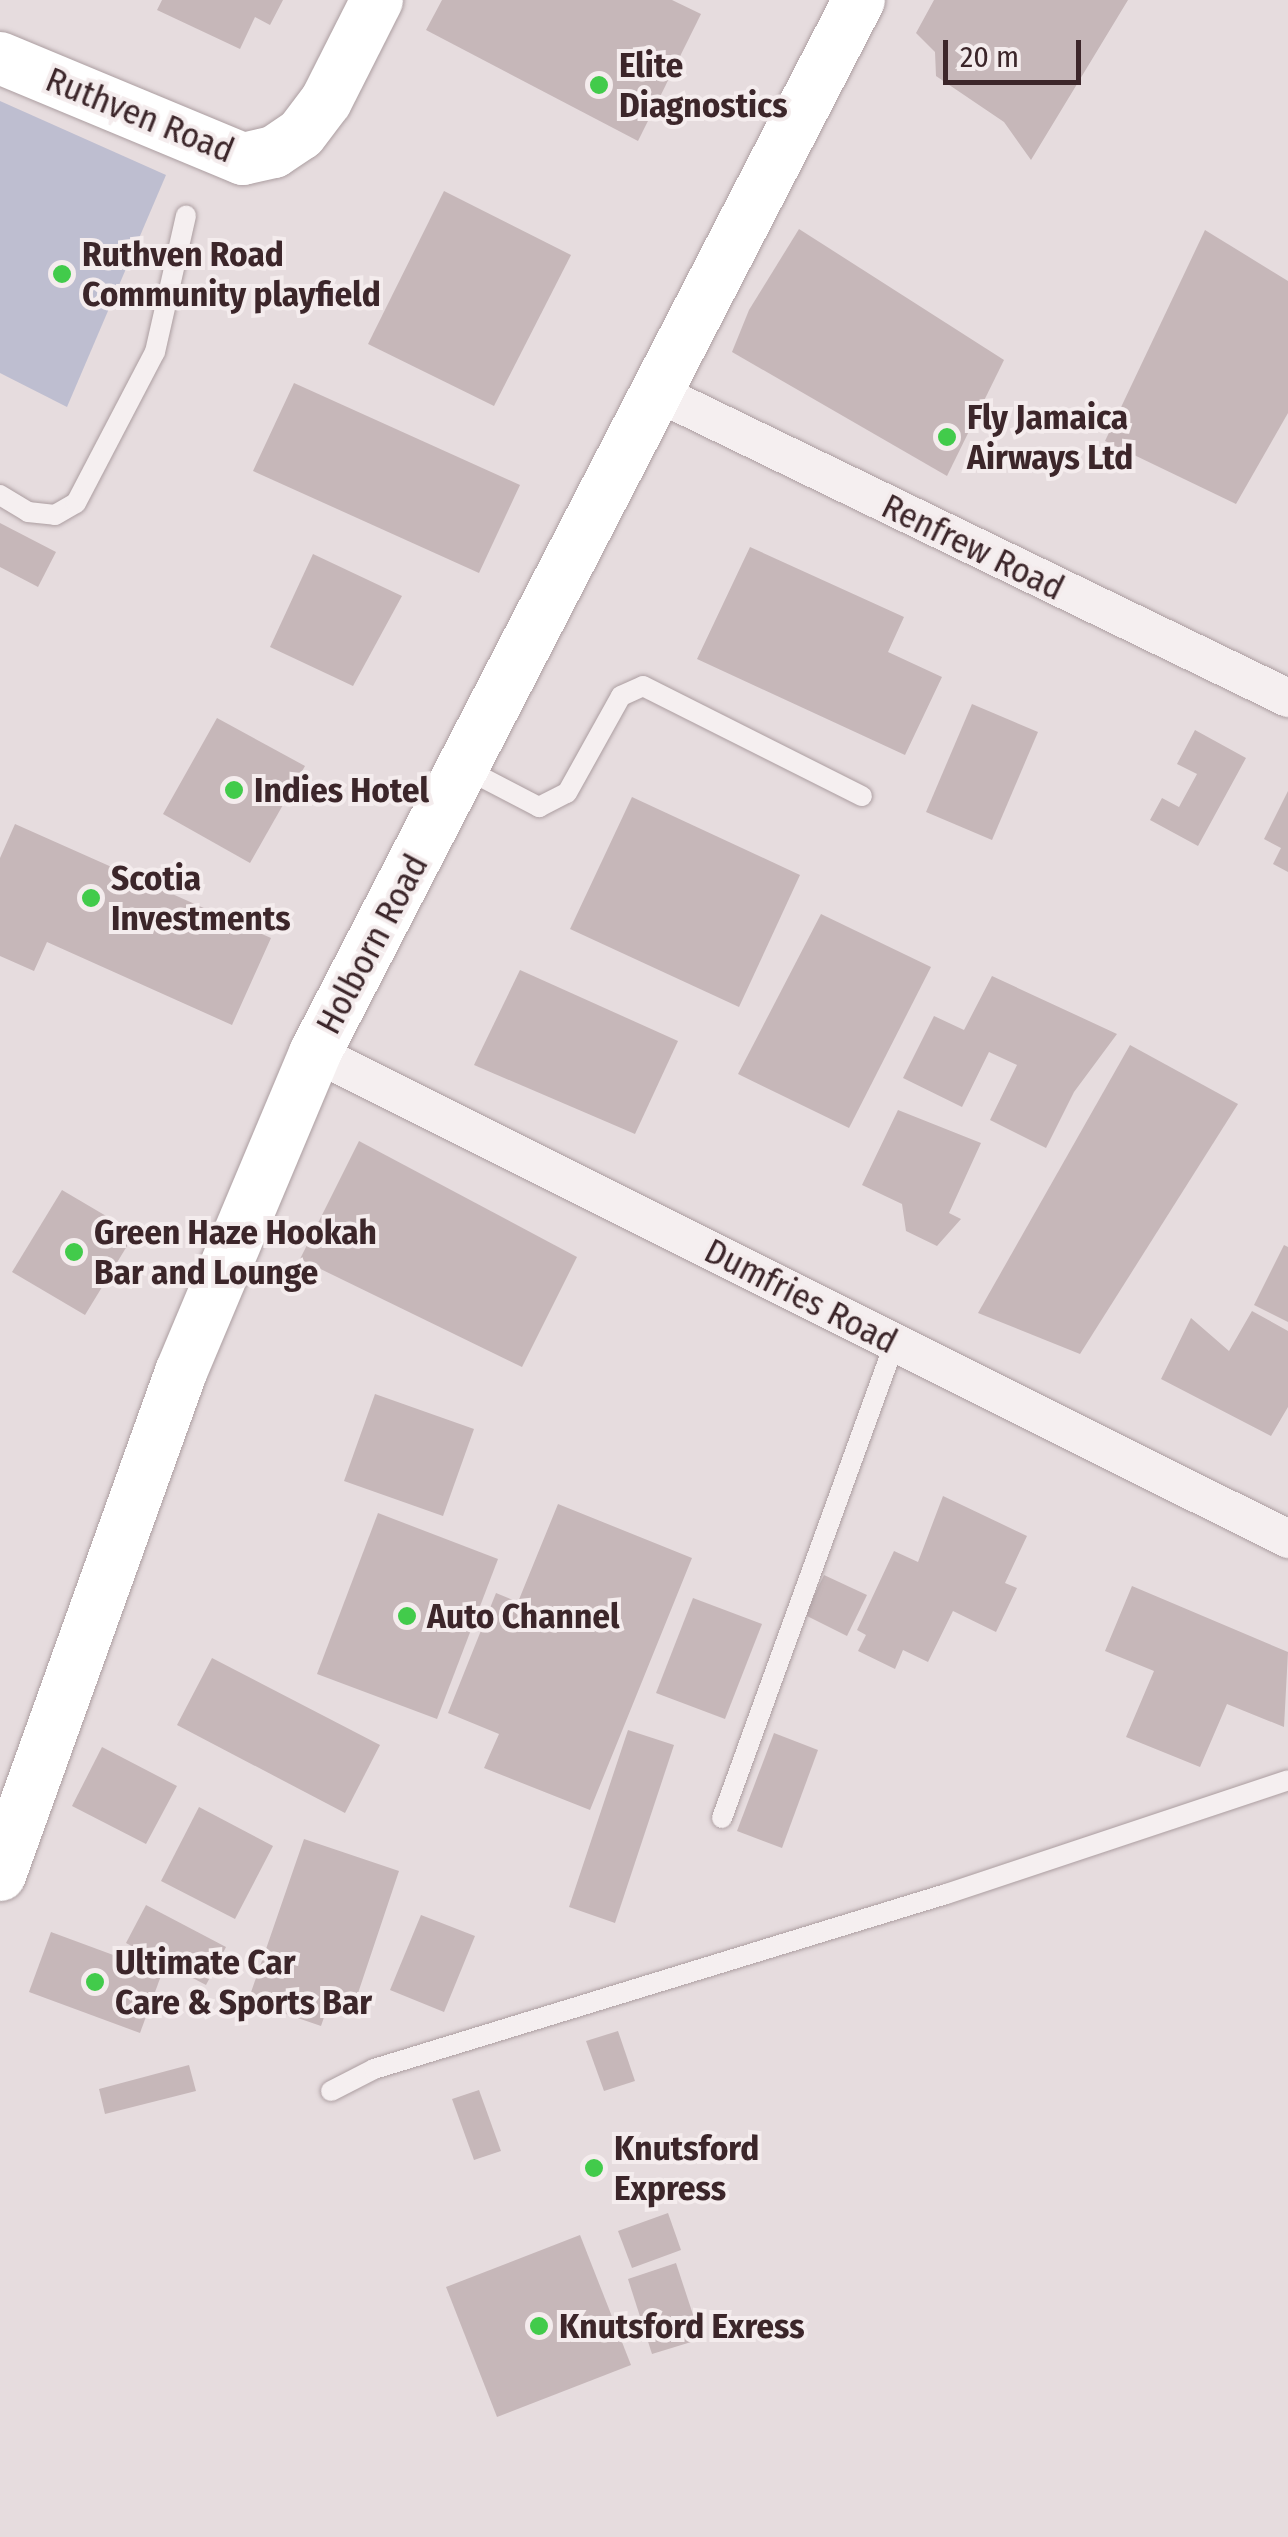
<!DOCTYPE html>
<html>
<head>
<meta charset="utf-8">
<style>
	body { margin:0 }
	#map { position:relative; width:1288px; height:2537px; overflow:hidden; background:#e6dcde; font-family:"Fira Sans Condensed",sans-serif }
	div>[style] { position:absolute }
	.green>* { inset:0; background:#bebed0 }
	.building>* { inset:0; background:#c6b7b9 }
	.roads { filter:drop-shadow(0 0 2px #ac9ea1) drop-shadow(0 0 2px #ac9ea1) }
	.lane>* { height:20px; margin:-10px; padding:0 10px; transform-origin:10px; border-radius:10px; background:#f5eff0 }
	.street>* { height:38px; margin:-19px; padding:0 19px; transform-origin:19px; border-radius:19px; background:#f5eff0 }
	.secondary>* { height:52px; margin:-26px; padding:0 26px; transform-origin:26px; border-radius:26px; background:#fff }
	.dots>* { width:28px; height:28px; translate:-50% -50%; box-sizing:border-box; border:5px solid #f4eced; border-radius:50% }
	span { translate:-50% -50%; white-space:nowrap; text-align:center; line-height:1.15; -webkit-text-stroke:8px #f4eced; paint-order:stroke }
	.poi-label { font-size:35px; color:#3c262a; font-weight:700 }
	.left { translate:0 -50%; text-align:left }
	.street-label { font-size:35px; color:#3c262a }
	.scale { position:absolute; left:943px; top:40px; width:138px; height:45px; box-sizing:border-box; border:5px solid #3c262a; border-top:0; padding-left:12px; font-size:30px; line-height:35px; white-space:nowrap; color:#3c262a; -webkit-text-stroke:8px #f4eced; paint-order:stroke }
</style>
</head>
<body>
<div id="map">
	<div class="green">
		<i style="clip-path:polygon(0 101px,166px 175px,67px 407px,0 373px)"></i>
	</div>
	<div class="building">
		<i style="clip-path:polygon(162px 0,283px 0,270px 25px,255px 17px,240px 49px,157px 10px)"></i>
		<i style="clip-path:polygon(442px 0,672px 0,701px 14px,638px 141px,426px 30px)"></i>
		<i style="clip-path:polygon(934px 0,1128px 0,1031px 160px,1004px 122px,936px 76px,935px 52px,916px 33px)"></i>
		<i style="clip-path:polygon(444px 191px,571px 255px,494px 406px,368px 344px)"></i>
		<i style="clip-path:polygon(799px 229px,1004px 360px,947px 476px,732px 352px,749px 310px)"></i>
		<i style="clip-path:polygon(1205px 230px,1288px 281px,1288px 413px,1236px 504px,1105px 441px)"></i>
		<i style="clip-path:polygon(294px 383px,520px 485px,479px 573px,253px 471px)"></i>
		<i style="clip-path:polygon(0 523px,56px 552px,38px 587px,0 567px)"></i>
		<i style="clip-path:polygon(750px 547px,904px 617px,888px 652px,942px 677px,905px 755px,697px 659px)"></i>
		<i style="clip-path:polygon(313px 554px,402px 596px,353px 686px,270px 647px)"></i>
		<i style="clip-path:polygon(972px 704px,1038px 732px,992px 840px,926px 812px)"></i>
		<i style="clip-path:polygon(217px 718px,305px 766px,250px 863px,163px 814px)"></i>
		<i style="clip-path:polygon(1195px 730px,1246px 758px,1198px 846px,1150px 820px,1162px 798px,1179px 807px,1197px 774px,1177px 764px)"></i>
		<i style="clip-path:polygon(1288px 791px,1288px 872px,1273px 864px,1281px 848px,1264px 839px)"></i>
		<i style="clip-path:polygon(632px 797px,800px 875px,739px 1007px,570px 929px)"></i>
		<i style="clip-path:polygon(15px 824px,271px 938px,232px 1025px,47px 942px,34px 971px,0 956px,0 858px)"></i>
		<i style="clip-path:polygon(821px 914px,931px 967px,849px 1128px,738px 1074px)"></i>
		<i style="clip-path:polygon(520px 970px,678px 1041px,635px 1134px,474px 1065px)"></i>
		<i style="clip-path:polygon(992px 976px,1117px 1034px,1074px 1092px,1046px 1148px,990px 1120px,1017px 1065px,989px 1052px,962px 1107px,903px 1078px,934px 1016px,964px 1030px)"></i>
		<i style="clip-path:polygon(1130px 1045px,1238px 1104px,1080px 1354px,978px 1313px)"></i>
		<i style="clip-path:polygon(898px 1110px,981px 1143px,949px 1213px,961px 1219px,937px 1246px,906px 1231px,902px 1204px,862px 1185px)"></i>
		<i style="clip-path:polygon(359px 1141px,577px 1257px,522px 1367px,300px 1259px)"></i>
		<i style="clip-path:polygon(62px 1190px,135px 1233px,85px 1315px,12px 1272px)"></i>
		<i style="clip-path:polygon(1284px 1245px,1288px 1247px,1288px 1322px,1254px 1305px)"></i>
		<i style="clip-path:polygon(1252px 1311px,1288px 1331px,1288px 1407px,1271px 1436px,1161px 1379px,1191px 1318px,1229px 1351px)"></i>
		<i style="clip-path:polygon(375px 1394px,474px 1429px,443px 1516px,344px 1481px)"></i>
		<i style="clip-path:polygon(943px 1496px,1027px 1536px,1005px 1583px,1017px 1588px,996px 1632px,953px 1611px,928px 1662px,903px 1650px,895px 1669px,858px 1651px,866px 1635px,857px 1630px,894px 1551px,918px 1562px)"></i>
		<i style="clip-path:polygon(558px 1504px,692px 1558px,590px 1810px,484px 1768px,499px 1734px,448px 1713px,496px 1593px,518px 1602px)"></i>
		<i style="clip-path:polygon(378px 1513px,498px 1559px,437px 1719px,317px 1674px)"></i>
		<i style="clip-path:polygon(824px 1575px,867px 1595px,847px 1636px,805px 1615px)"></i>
		<i style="clip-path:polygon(1132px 1586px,1288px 1652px,1284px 1727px,1227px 1704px,1200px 1767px,1126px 1737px,1154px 1671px,1105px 1651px)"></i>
		<i style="clip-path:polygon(693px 1598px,762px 1624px,725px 1719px,656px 1693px)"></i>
		<i style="clip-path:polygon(212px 1658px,380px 1745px,345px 1813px,177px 1725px)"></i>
		<i style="clip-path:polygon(628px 1730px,674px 1745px,615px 1923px,569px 1907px)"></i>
		<i style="clip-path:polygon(774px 1733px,818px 1750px,782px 1848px,737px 1831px)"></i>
		<i style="clip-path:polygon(102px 1747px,177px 1786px,146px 1844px,72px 1806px)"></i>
		<i style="clip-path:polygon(199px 1807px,273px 1846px,235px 1919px,161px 1881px)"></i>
		<i style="clip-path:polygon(304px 1839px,399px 1871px,353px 2008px,330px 2000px,321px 2026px,248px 2001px)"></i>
		<i style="clip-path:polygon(146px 1905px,226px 1947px,206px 1985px,126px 1943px)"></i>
		<i style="clip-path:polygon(421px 1915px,475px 1936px,444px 2012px,390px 1990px)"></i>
		<i style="clip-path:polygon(51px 1932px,162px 1973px,140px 2033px,29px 1992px)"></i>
		<i style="clip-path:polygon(618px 2031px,635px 2081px,604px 2091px,586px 2041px)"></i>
		<i style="clip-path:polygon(189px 2065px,196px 2091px,105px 2114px,99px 2089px)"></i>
		<i style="clip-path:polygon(479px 2090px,501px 2151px,474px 2160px,452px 2099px)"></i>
		<i style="clip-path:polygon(668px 2213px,681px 2250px,632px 2268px,618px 2231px)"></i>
		<i style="clip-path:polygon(580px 2235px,631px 2365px,497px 2417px,446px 2287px)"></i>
		<i style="clip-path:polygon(676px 2263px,701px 2339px,652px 2354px,628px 2279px)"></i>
	</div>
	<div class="roads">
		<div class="lane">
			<i style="left:0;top:495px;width:33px;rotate:31deg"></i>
			<i style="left:28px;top:512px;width:27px;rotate:6deg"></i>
			<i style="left:55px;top:515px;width:24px;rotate:-30deg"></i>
			<i style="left:76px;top:503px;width:170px;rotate:-62.4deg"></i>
			<i style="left:155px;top:352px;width:140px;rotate:-77.2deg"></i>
			<i style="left:464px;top:768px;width:85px;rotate:27.5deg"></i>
			<i style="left:539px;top:807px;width:31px;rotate:-27deg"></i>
			<i style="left:567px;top:793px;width:111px;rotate:-60.9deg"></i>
			<i style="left:621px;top:696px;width:24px;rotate:-24deg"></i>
			<i style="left:643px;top:686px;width:245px;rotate:26.7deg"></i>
			<i style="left:722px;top:1818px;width:506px;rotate:-70.03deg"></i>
			<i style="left:331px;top:2091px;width:48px;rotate:-27.1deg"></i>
			<i style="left:374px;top:2069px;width:598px;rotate:-17.01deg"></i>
			<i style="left:946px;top:1894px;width:360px;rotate:-18.4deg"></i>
		</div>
		<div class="street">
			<i style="left:660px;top:394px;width:698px;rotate:25.83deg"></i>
			<i style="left:315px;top:1053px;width:1088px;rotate:26.54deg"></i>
		</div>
		<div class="secondary">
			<i style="left:0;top:58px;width:263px;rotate:22.6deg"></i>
			<i style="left:243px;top:159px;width:32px;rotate:-13deg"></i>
			<i style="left:274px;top:152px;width:32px;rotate:-34deg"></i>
			<i style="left:301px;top:134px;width:41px;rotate:-52.9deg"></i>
			<i style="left:326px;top:101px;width:113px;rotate:-63.2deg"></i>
			<i style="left:0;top:1875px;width:535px;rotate:-70.21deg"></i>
			<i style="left:181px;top:1372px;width:346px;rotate:-67.2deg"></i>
			<i style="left:315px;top:1053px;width:1185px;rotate:-62.68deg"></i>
		</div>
	</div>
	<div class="dots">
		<i style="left:599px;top:85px;background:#42cb4b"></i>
		<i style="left:62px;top:274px;background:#42cb4b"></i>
		<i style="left:947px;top:437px;background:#42cb4b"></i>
		<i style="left:234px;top:790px;background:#42cb4b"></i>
		<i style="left:91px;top:898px;background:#42cb4b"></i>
		<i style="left:74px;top:1252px;background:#42cb4b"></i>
		<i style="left:407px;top:1616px;background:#42cb4b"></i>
		<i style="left:95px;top:1982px;background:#42cb4b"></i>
		<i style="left:594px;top:2168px;background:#42cb4b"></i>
		<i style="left:539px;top:2326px;background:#42cb4b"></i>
	</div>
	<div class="poi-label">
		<span class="left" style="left:619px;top:85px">Elite<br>Diagnostics</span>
		<span class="left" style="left:82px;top:274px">Ruthven Road<br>Community playfield</span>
		<span class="left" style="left:967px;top:437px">Fly Jamaica<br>Airways Ltd</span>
		<span class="left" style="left:254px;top:790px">Indies Hotel</span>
		<span class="left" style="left:111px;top:898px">Scotia<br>Investments</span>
		<span class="left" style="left:94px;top:1252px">Green Haze Hookah<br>Bar and Lounge</span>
		<span class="left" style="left:427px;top:1616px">Auto Channel</span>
		<span class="left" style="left:115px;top:1982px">Ultimate Car<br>Care &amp; Sports Bar</span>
		<span class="left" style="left:614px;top:2168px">Knutsford<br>Express</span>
		<span class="left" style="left:559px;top:2326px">Knutsford Exress</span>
	</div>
	<div class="street-label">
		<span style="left:140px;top:115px;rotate:22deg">Ruthven Road</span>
		<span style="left:973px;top:547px;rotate:26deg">Renfrew Road</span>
		<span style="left:372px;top:944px;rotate:-62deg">Holborn Road</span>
		<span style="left:801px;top:1296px;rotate:27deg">Dumfries Road</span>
	</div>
	<div class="scale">20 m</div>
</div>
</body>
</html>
